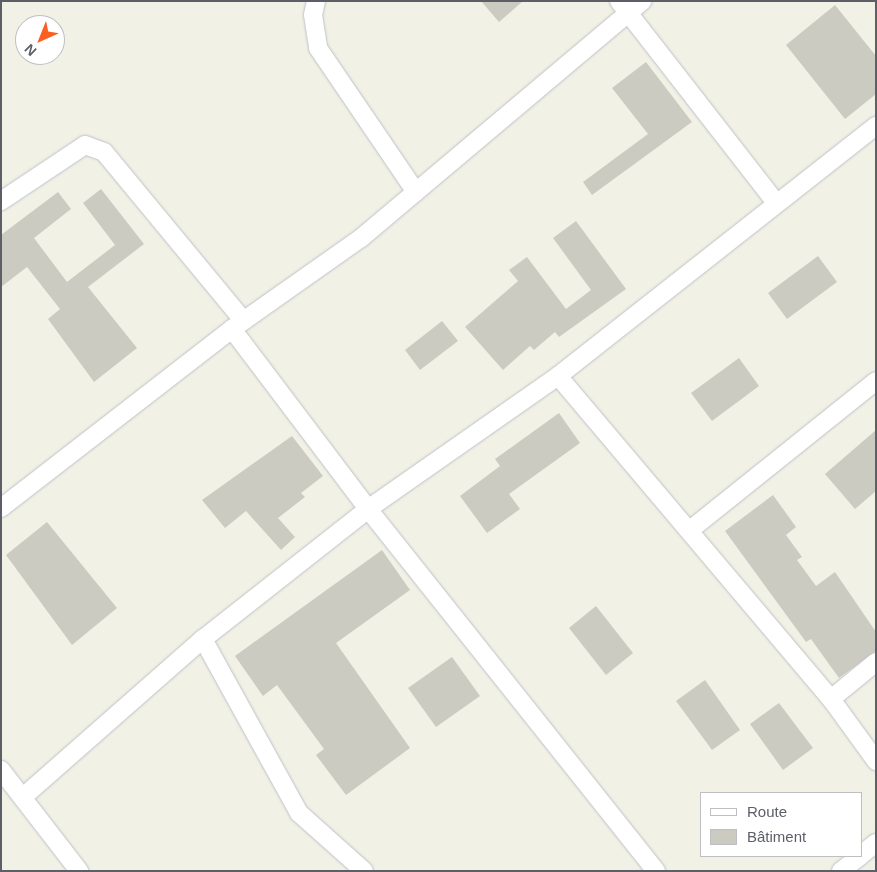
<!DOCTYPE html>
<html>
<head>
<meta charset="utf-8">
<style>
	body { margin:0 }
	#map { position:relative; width:877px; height:872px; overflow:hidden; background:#f1f1e5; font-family:Arial,sans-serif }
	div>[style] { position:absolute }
	.building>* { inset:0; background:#cccbc2 }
	.roads { filter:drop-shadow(0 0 1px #bfc1c7) drop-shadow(0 0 1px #bfc1c7) }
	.minor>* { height:18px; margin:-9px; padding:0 9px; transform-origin:9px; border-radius:9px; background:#fff }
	span { translate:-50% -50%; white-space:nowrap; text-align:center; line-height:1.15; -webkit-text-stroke:4.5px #fff; paint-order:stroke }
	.frame { position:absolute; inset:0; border:2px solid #5d5f67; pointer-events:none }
	.legend { position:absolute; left:700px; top:792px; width:162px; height:65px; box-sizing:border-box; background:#fff; border:1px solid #bebfc2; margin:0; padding:6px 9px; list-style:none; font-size:15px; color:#5d5f67 }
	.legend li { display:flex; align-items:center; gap:10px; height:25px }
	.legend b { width:25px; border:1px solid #bebfc2 }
	.north { position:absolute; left:15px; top:15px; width:50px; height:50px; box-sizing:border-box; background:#fff; border:1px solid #bebfc2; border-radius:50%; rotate:224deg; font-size:14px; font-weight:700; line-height:20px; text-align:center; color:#5d5f67 }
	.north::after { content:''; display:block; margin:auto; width:18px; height:22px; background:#fb5f22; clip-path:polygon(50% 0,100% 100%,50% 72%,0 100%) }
</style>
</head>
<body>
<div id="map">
	<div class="building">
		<i style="clip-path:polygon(481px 1px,523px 1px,499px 22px)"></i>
		<i style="clip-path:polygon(835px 5px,876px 56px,876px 94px,845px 119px,786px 45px)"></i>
		<i style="clip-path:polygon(646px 62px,692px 122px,592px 195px,583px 182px,648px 134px,612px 88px)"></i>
		<i style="clip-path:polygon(101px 189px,144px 244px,88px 287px,137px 348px,94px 382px,48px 319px,60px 309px,27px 267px,1px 287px,1px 235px,58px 192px,71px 209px,34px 238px,67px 282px,115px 245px,83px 203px)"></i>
		<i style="clip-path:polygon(576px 221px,626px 289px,559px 337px,555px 332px,534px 350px,530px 346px,503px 370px,465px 327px,518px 281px,509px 270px,527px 257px,566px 309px,591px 290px,553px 238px)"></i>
		<i style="clip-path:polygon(818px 256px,837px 282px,787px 319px,768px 293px)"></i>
		<i style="clip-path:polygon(442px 321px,458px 341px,420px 370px,405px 350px)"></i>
		<i style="clip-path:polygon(739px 358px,759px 386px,712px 421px,691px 393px)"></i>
		<i style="clip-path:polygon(559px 413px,580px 443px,509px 494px,520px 509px,487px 533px,460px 496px,500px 466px,495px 459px)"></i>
		<i style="clip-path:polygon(876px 430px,876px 491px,855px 509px,825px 474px)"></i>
		<i style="clip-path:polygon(292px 436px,323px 476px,301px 493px,305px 497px,278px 518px,295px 537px,281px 550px,246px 511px,225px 528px,202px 500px)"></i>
		<i style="clip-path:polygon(773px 495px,796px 527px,786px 535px,802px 557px,797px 560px,816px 586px,835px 572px,876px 632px,876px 651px,839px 678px,811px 639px,806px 642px,725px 531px)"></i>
		<i style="clip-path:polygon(47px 522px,117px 608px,72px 645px,6px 555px)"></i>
		<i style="clip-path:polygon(382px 550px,410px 590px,336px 643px,410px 748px,346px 795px,316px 755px,324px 749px,277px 685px,263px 696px,235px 656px)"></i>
		<i style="clip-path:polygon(596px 606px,633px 653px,606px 675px,569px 628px)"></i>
		<i style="clip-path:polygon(452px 657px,480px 696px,436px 727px,408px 688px)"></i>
		<i style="clip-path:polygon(705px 680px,740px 730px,712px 750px,676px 701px)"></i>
		<i style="clip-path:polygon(779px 703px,813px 748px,783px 770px,750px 724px)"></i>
	</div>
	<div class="roads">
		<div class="minor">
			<i style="left:316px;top:1px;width:14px;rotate:102deg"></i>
			<i style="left:313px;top:15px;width:33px;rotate:81deg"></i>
			<i style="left:318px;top:48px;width:174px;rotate:55.8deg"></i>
			<i style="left:619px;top:1px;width:256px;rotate:52.1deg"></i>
			<i style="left:1px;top:201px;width:101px;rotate:-33.7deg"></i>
			<i style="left:85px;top:145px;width:20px;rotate:20deg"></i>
			<i style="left:104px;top:152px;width:219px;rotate:50.4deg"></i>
			<i style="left:232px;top:329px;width:226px;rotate:52.9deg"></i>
			<i style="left:368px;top:509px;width:463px;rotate:51.5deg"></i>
			<i style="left:558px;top:376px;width:423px;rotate:49.8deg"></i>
			<i style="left:831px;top:699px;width:77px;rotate:54deg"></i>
			<i style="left:1px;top:508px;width:292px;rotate:-37.8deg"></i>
			<i style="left:232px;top:329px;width:158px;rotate:-35.2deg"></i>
			<i style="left:361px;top:238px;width:368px;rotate:-40.1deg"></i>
			<i style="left:690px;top:530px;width:238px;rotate:-38.7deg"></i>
			<i style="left:203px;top:639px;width:199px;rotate:61.1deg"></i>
			<i style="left:299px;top:813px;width:87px;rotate:41.7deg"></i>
			<i style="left:831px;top:699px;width:58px;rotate:-39.4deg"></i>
			<i style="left:1px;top:770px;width:128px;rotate:52.3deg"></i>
			<i style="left:23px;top:797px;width:240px;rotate:-41.3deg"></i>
			<i style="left:203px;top:639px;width:210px;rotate:-38.2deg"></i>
			<i style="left:368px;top:509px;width:232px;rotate:-35deg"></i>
			<i style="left:558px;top:376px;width:405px;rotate:-38.2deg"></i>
			<i style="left:861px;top:855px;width:19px;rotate:-39deg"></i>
			<i style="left:841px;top:871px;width:24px;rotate:-38deg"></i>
		</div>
	</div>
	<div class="frame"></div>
	<ul class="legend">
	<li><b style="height:6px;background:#fff"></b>Route</li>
	<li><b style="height:14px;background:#cccbc2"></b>Bâtiment</li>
	</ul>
	<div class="north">N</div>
</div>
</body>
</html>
